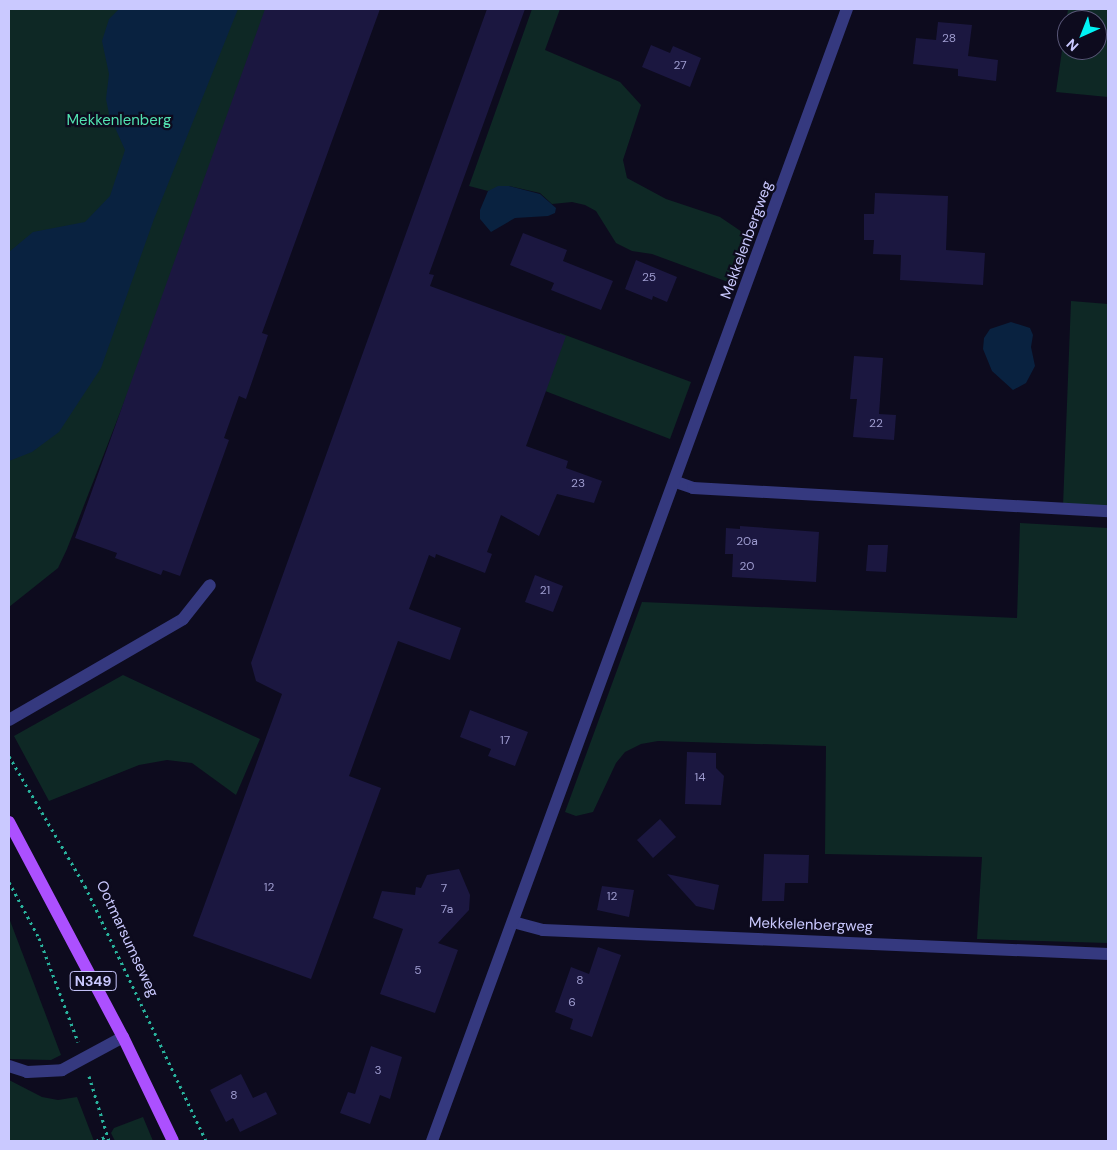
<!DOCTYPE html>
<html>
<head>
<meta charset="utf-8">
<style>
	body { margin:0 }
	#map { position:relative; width:1117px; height:1150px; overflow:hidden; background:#0d0b1e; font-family:"DM Sans",sans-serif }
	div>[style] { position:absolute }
	.green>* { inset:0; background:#0e2825 }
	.water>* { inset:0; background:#092240 }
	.building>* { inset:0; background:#1b1740 }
	.path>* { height:3px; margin-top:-1.5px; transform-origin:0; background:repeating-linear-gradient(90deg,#29b39d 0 2.5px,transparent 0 6.5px) }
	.service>* { height:12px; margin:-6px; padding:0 6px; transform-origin:6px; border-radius:6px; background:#35397f }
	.minor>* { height:12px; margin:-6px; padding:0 6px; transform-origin:6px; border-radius:6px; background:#35397f }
	.primary>* { height:12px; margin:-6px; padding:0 6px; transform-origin:6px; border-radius:6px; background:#ac50ff }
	span { translate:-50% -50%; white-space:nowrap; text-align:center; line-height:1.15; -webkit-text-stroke:4.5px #0d0b1e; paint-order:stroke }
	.number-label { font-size:12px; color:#9e9ccf }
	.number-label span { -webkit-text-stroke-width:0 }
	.shield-label span { padding:1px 4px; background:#0d0b1e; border:1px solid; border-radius:4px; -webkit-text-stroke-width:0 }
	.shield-label { font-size:14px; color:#cac9ff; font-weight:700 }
	.park-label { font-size:15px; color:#52e2b0 }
	.street-label { font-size:15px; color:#cac9ff }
	.frame { position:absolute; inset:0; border:10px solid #cac9ff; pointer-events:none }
	.north { position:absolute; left:1057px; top:10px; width:50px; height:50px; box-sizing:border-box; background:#0d0b1e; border:1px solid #595778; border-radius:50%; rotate:224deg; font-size:14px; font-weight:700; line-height:20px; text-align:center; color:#cac9ff }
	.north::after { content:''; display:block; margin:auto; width:18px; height:22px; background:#00f3f4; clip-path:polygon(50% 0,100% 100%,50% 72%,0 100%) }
</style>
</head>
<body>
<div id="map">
	<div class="green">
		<i style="clip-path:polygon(9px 9px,277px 9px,67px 549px,58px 568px,9px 607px)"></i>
		<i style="clip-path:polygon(532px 9px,560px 9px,545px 50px,620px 82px,641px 105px,623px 160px,627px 178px,666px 199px,720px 217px,745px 234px,728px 282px,652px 254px,632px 251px,616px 243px,596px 211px,585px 205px,572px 202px,552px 204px,540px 193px,509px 186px,488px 191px,469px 186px)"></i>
		<i style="clip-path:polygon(evenodd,1068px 9px,1108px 9px,1108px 97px,1056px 92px,1068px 9px,1067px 20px,1097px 20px,1097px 50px,1067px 50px,1067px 20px)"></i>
		<i style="clip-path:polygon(1071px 301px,1108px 304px,1108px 508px,1063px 506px)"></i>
		<i style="clip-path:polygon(560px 333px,691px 382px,670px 439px,540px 389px)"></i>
		<i style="clip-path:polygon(1020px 523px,1108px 528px,1108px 943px,977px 939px,982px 857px,825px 854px,826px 746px,658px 741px,641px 744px,625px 752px,616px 763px,593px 812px,576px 816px,565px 812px,642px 602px,1017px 618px)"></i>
		<i style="clip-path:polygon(123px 675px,260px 739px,236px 795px,192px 763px,167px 760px,139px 765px,49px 801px,14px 736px)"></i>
		<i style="clip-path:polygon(9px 918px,61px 1055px,51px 1060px,9px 1059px)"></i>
		<i style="clip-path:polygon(9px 1080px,42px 1097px,58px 1100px,77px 1097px,94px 1141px,9px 1141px)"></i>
		<i style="clip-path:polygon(143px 1117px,153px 1141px,115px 1141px,111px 1133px,114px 1128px)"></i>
	</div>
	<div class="water">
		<i style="clip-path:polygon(119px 9px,238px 9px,154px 219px,101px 368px,59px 432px,32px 452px,9px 461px,9px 252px,33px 232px,85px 222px,110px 196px,125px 150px,109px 114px,106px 99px,109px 74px,102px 41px,109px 19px)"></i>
		<i style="clip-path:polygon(498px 186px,509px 186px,540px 194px,556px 208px,555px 213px,548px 216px,515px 218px,491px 232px,480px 219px,480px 210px,488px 191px)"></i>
		<i style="clip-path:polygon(1011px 322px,1030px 328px,1033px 335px,1031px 347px,1035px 366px,1026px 383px,1013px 390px,992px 371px,983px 349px,984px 338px,990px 329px)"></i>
	</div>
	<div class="building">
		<i style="clip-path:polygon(265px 9px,380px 9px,262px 333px,268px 335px,255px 373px,246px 399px,239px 396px,224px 438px,229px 440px,180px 576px,163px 570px,161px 575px,115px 558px,117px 553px,75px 538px)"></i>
		<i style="clip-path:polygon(487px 9px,525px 9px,429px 274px,434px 275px,430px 286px,566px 336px,526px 446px,568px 461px,566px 468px,602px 481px,594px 503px,557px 494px,539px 536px,501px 515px,487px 552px,492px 554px,485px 573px,436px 554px,435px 558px,429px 555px,409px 609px,461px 628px,450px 660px,398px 641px,349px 776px,381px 788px,311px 979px,193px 936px,282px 694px,256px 681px,251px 663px)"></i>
		<i style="clip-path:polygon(938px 22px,972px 25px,968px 56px,998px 60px,996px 81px,958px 76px,958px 69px,913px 64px,916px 38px,936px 40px)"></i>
		<i style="clip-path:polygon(651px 45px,670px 53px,673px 46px,701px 58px,690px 87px,642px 67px)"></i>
		<i style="clip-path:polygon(875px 193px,948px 196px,946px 250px,985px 253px,983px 285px,900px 280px,901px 255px,873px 254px,874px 240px,864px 240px,864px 214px,874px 214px)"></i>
		<i style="clip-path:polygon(523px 233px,567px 250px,563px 261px,613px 281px,601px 310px,551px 290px,554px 283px,510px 265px)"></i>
		<i style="clip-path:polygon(636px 260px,677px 277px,667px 302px,653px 296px,652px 300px,625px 289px)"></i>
		<i style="clip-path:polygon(854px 356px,883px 358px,879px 414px,896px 415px,894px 440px,853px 437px,857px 399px,850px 399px)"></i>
		<i style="clip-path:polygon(740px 526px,819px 532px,816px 582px,732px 577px,733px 554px,725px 554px,726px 528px,740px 529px)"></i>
		<i style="clip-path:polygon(868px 545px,888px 545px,886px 572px,866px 571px)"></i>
		<i style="clip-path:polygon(535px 575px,563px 586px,553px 612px,525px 602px)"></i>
		<i style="clip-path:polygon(470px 710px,528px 732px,515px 766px,488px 756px,491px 749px,460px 737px)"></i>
		<i style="clip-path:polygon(687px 752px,716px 753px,716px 768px,724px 776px,721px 805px,685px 804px)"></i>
		<i style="clip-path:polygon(660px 819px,676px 837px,653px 858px,637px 840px)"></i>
		<i style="clip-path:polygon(764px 854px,809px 855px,808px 883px,785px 883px,784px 901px,762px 901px)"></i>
		<i style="clip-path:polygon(459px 869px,470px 895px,469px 910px,438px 943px,458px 950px,435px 1013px,380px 994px,403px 929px,373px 918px,382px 891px,415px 895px,416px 887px,421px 888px,427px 875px)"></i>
		<i style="clip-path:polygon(667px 874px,719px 885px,714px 910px,696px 906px)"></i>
		<i style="clip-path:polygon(602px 886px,634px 890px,629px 917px,597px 910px)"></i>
		<i style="clip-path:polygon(598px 947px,621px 955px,592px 1037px,570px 1029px,573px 1019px,555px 1012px,571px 967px,589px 974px)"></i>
		<i style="clip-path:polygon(371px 1046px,402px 1057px,390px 1099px,380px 1095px,370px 1124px,340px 1113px,348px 1092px,355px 1094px)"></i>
		<i style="clip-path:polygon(241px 1074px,253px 1098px,266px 1092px,277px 1114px,240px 1132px,233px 1118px,226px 1122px,210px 1090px)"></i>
	</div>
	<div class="path">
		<i style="left:9px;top:756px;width:151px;rotate:59.7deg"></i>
		<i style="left:85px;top:886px;width:282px;rotate:64.6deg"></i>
		<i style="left:9px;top:882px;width:64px;rotate:61.8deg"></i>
		<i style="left:39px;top:938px;width:111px;rotate:69.4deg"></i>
		<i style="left:89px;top:1076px;width:68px;rotate:72.9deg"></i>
		<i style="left:96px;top:1141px;width:12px;rotate:-24deg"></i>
	</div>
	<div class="service">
		<i style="left:676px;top:482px;width:18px;rotate:19deg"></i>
		<i style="left:693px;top:488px;width:416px;rotate:3.2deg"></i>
		<i style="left:9px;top:720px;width:201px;rotate:-30.1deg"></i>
		<i style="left:183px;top:619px;width:43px;rotate:-51.5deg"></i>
		<i style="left:513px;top:922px;width:31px;rotate:15deg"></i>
		<i style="left:543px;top:930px;width:566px;rotate:2.43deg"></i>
	</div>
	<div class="minor">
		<i style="left:9px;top:1066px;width:19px;rotate:18deg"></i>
		<i style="left:27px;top:1072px;width:35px;rotate:-3deg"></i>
		<i style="left:62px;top:1070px;width:69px;rotate:-28.4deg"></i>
		<i style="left:432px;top:1141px;width:1206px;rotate:-69.87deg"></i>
	</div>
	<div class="primary">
		<i style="left:9px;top:822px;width:243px;rotate:62.1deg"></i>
		<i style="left:123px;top:1037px;width:115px;rotate:64.3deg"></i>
	</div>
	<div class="number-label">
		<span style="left:949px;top:39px">28</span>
		<span style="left:680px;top:66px">27</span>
		<span style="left:649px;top:278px">25</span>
		<span style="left:876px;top:424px">22</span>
		<span style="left:578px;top:484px">23</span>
		<span style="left:747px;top:542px">20a</span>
		<span style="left:747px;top:567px">20</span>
		<span style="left:545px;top:591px">21</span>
		<span style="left:505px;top:741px">17</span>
		<span style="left:700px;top:778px">14</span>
		<span style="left:269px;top:888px">12</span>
		<span style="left:444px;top:889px">7</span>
		<span style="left:612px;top:897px">12</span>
		<span style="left:447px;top:910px">7a</span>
		<span style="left:418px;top:971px">5</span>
		<span style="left:580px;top:981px">8</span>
		<span style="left:572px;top:1003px">6</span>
		<span style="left:378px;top:1071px">3</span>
		<span style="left:234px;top:1096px">8</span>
	</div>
	<div class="shield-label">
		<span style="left:93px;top:981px">N349</span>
	</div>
	<div class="park-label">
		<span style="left:119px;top:121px">Mekkenlenberg</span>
	</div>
	<div class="street-label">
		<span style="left:747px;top:240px;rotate:-70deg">Mekkelenbergweg</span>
		<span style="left:811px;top:925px;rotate:2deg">Mekkelenbergweg</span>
		<span style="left:127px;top:939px;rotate:65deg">Ootmarsumseweg</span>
	</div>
	<div class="frame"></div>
	<div class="north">N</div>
</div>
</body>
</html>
